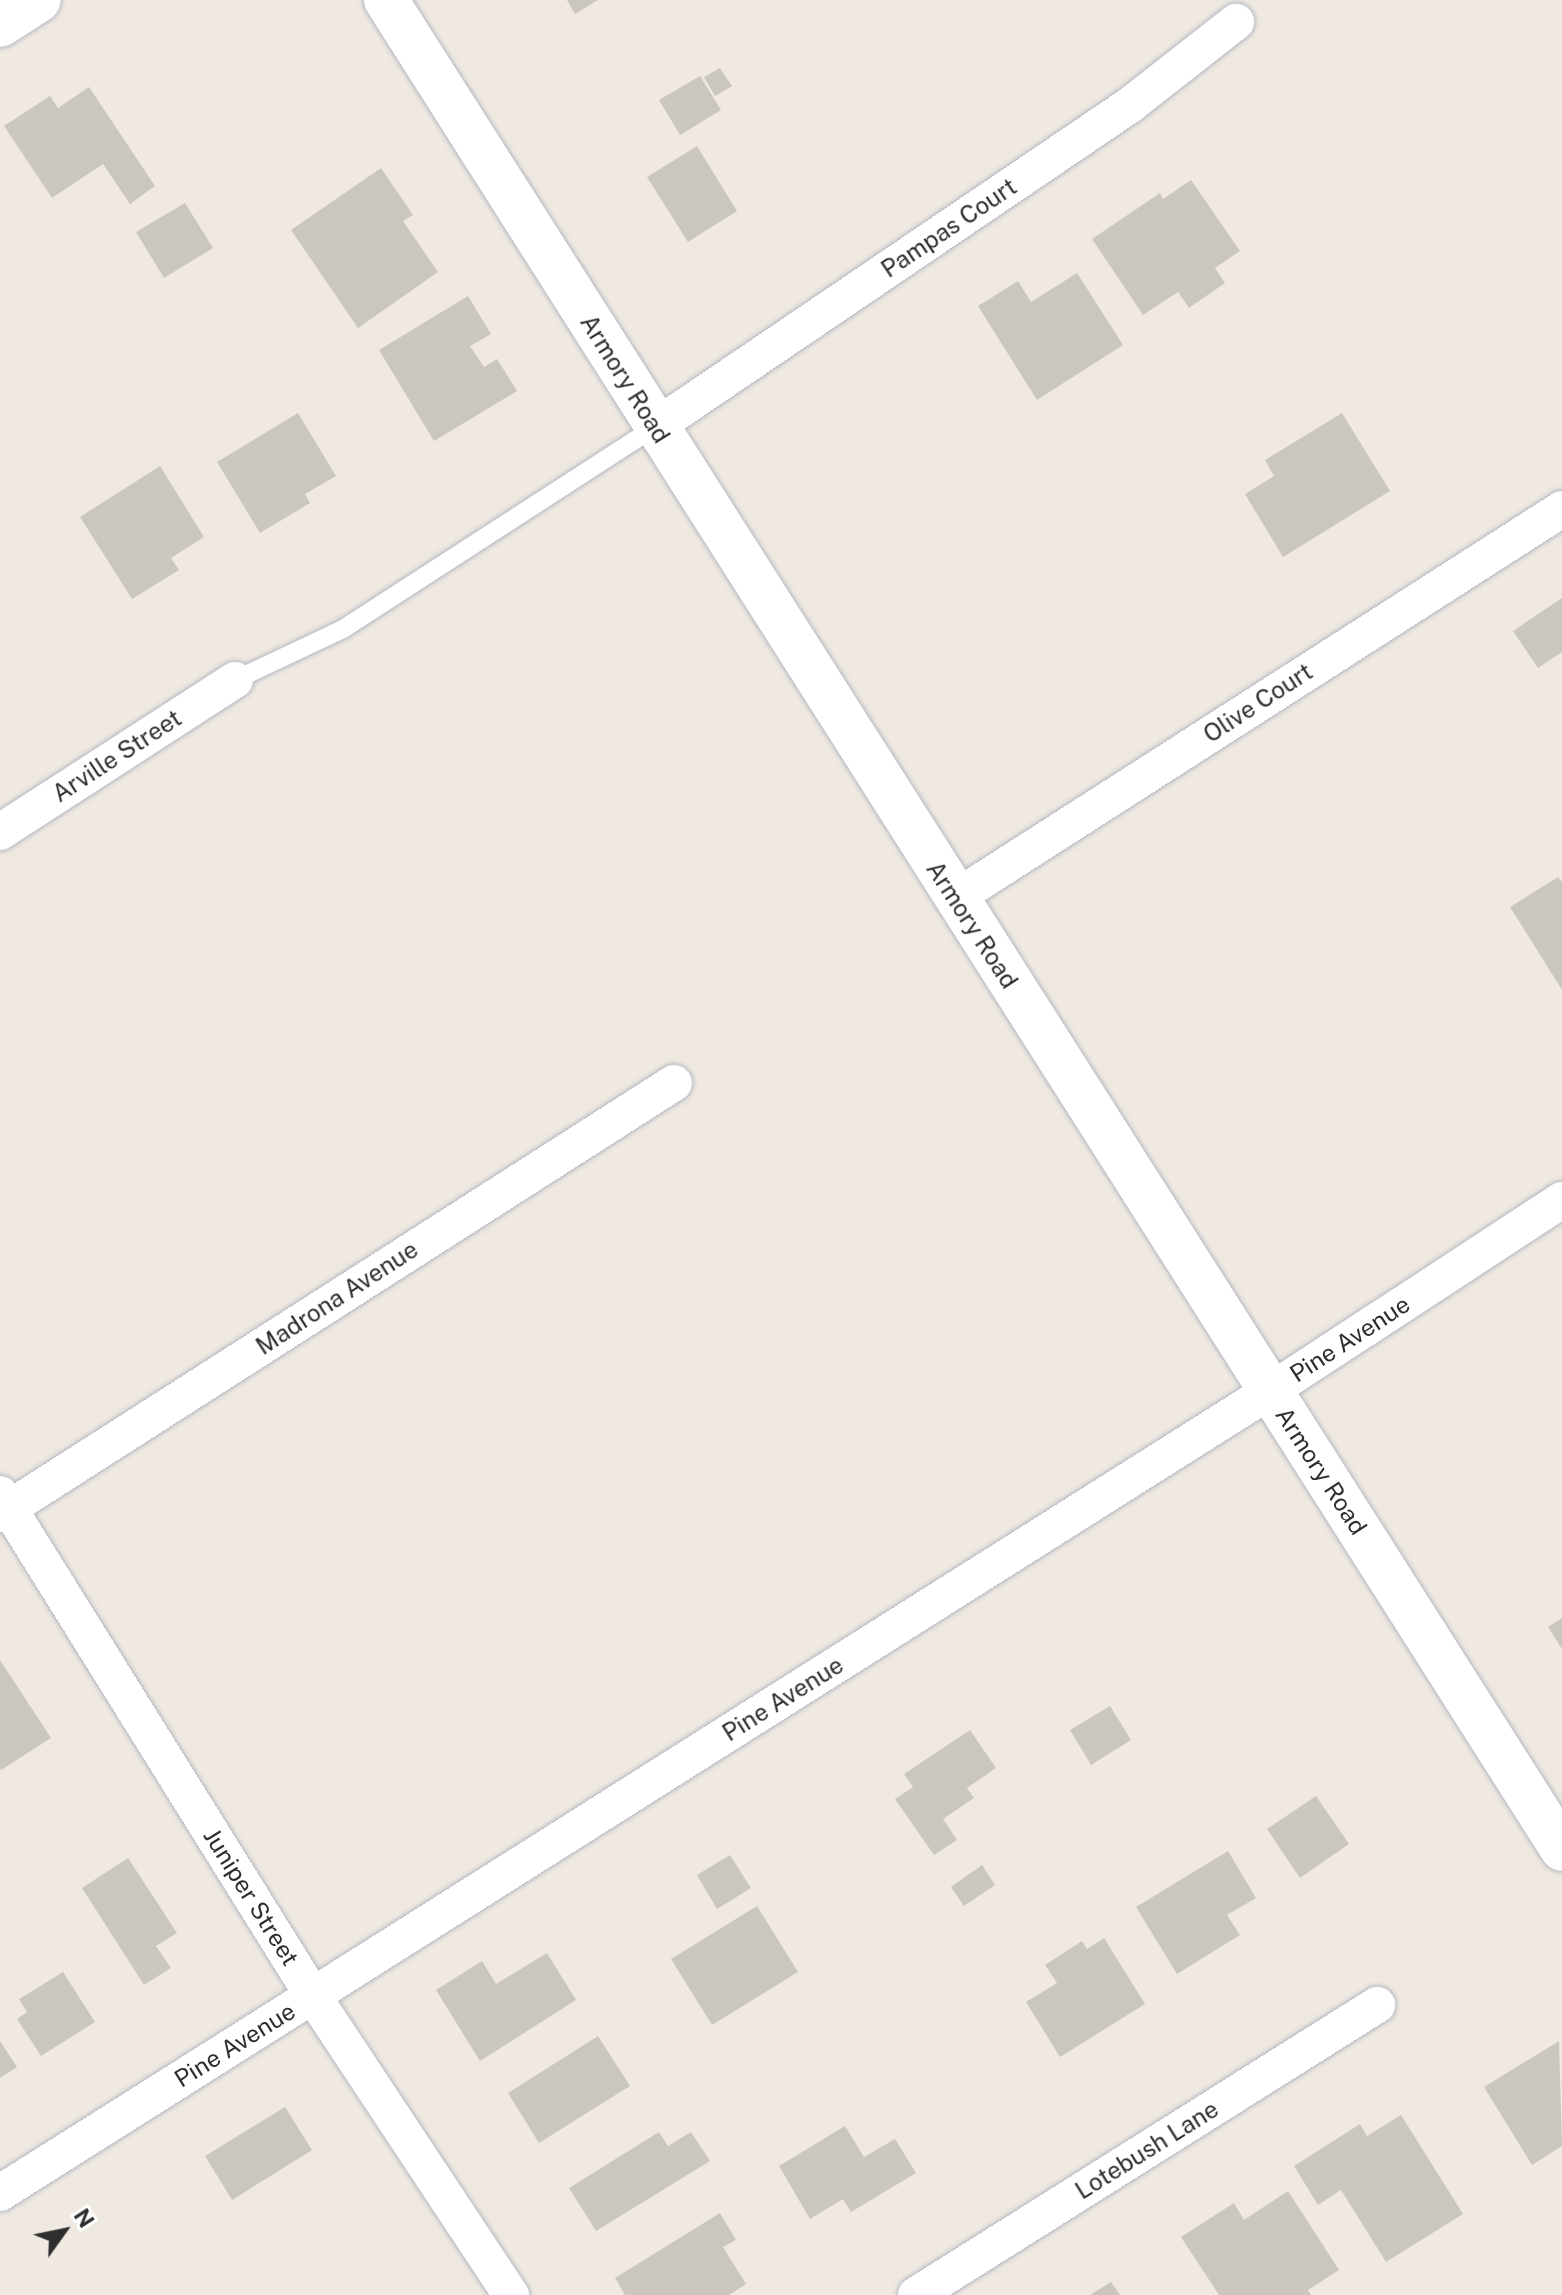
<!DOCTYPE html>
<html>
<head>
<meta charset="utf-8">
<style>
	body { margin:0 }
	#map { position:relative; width:1562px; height:2295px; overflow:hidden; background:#efe9e1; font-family:"Public Sans",sans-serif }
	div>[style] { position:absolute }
	.building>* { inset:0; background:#cbc7bf }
	.roads { filter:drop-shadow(0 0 2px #b4b7c1) drop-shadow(0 0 2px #b4b7c1) }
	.lane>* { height:18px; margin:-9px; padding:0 9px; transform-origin:9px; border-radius:9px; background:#fff }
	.street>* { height:36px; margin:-18px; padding:0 18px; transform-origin:18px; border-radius:18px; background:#fff }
	.secondary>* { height:44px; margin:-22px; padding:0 22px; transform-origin:22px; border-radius:22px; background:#fff }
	span { translate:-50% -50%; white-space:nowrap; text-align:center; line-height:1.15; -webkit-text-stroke:8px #fff; paint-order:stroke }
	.street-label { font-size:24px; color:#2e2e2e }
	.north { position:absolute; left:24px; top:2191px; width:80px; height:80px; -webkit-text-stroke:6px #fff; paint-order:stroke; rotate:57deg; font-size:22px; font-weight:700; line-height:32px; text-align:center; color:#2e2e2e }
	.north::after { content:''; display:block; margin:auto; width:28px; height:36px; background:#2e2e2e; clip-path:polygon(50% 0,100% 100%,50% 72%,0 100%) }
</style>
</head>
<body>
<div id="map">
	<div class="building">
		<i style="clip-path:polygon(567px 0,598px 0,575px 14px)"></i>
		<i style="clip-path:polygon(720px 68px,732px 86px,715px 96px,704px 77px)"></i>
		<i style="clip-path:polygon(700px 76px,721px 110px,680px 135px,659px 100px)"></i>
		<i style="clip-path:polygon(89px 87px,155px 186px,130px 204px,103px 164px,52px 198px,4px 126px,50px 96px,58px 108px)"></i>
		<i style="clip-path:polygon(697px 146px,737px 211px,688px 242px,647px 177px)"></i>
		<i style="clip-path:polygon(381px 168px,413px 215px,403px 221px,438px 272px,358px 328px,291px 230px)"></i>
		<i style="clip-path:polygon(1191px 180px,1240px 251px,1215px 268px,1225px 283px,1189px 308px,1178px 292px,1143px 315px,1092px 239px,1160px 193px,1163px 199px)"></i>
		<i style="clip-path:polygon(185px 203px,213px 248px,164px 278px,136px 232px)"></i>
		<i style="clip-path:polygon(1077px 273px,1123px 345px,1037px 400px,978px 306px,1018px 281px,1031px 302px)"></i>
		<i style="clip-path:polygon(468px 296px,491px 334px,470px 346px,484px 367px,497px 359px,517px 391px,434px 441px,379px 350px)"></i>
		<i style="clip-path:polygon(298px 413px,336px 476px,305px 494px,310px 503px,260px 533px,217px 462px)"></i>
		<i style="clip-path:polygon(1342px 413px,1390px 491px,1283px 557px,1245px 494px,1274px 476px,1265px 460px)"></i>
		<i style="clip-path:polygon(160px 466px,204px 537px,171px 558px,179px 570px,132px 599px,80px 517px)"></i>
		<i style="clip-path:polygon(1562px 598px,1562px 652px,1538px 668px,1513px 631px)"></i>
		<i style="clip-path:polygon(1558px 877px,1562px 882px,1562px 990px,1510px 907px)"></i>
		<i style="clip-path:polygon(1562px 1618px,1562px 1649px,1548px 1627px)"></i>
		<i style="clip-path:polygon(0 1660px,51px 1738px,1px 1770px,0 1768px)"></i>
		<i style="clip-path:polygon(1110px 1706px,1131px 1740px,1091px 1765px,1070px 1730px)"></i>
		<i style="clip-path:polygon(970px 1730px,996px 1768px,967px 1788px,974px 1798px,943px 1819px,957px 1840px,934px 1855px,895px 1799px,913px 1787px,904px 1774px)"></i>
		<i style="clip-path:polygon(1316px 1796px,1349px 1844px,1300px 1878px,1267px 1829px)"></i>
		<i style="clip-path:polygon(1228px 1851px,1256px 1898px,1227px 1915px,1240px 1935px,1177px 1974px,1136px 1907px)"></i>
		<i style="clip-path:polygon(730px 1855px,751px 1888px,717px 1909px,697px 1875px)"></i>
		<i style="clip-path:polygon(128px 1858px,177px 1933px,156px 1946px,171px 1968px,144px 1985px,82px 1888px)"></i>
		<i style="clip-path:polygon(982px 1865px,995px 1885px,964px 1906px,951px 1887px)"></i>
		<i style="clip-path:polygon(757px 1906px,798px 1972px,712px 2025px,671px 1959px)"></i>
		<i style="clip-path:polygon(1104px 1938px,1145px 2004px,1060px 2057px,1026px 2002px,1057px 1983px,1045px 1965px,1082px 1941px,1087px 1949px)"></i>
		<i style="clip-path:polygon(547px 1953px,576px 2000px,480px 2061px,436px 1990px,482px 1961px,496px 1984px)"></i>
		<i style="clip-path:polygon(63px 1972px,95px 2022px,41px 2056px,17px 2019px,27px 2012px,19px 1999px)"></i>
		<i style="clip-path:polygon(598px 2036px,630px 2086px,539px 2143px,508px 2093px)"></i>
		<i style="clip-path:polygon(0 2041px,17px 2067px,0 2078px)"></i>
		<i style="clip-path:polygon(1559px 2041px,1562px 2146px,1532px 2165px,1484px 2087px)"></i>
		<i style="clip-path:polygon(285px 2107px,312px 2150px,232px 2200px,205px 2156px)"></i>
		<i style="clip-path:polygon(1401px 2115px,1463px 2214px,1386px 2262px,1341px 2190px,1318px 2205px,1294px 2166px,1360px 2124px,1367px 2136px)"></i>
		<i style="clip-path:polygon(845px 2126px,864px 2157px,895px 2139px,916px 2173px,851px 2212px,843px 2199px,810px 2219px,779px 2166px)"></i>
		<i style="clip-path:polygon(659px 2132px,668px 2146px,691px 2132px,710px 2161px,596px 2231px,569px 2188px)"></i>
		<i style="clip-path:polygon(1288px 2191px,1339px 2270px,1308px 2290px,1311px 2295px,1219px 2295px,1181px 2237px,1234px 2203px,1244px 2220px)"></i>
		<i style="clip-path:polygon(720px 2213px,736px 2240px,723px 2247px,746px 2284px,729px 2295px,625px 2295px,615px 2278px)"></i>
		<i style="clip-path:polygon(1111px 2282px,1120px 2295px,1090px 2295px)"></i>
	</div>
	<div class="roads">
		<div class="lane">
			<i style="left:235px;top:680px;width:119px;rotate:-25.3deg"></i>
			<i style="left:343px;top:629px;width:372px;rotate:-32.9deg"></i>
		</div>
		<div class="street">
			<i style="left:655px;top:427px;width:574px;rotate:-34.13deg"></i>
			<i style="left:1130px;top:105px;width:135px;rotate:-38.1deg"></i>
			<i style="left:0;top:832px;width:280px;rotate:-32.9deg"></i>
			<i style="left:955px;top:898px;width:721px;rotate:-32.65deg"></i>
			<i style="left:0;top:1494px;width:592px;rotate:58.06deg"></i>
			<i style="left:313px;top:1996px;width:359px;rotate:56.5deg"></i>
			<i style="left:0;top:1514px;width:800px;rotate:-32.6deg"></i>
			<i style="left:0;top:2193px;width:1502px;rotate:-32.27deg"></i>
			<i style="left:1270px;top:1391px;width:349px;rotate:-33.2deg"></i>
			<i style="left:916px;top:2295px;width:545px;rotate:-32.17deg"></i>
		</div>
		<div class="secondary">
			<i style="left:386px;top:0;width:2191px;rotate:57.54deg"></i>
			<i style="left:0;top:25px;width:46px;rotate:-32.7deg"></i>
		</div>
	</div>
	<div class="street-label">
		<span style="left:949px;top:228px;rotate:-34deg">Pampas Court</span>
		<span style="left:625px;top:379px;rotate:58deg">Armory Road</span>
		<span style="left:1258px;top:703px;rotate:-33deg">Olive Court</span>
		<span style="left:117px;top:756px;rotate:-33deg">Arville Street</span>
		<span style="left:972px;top:925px;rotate:57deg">Armory Road</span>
		<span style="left:337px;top:1298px;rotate:-33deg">Madrona Avenue</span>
		<span style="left:1350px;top:1339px;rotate:-33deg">Pine Avenue</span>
		<span style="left:1321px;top:1471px;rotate:57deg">Armory Road</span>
		<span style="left:783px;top:1699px;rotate:-32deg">Pine Avenue</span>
		<span style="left:251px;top:1897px;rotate:58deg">Juniper Street</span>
		<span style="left:235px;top:2045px;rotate:-32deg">Pine Avenue</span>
		<span style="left:1147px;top:2150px;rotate:-32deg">Lotebush Lane</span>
	</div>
	<div class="north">N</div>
</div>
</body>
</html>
